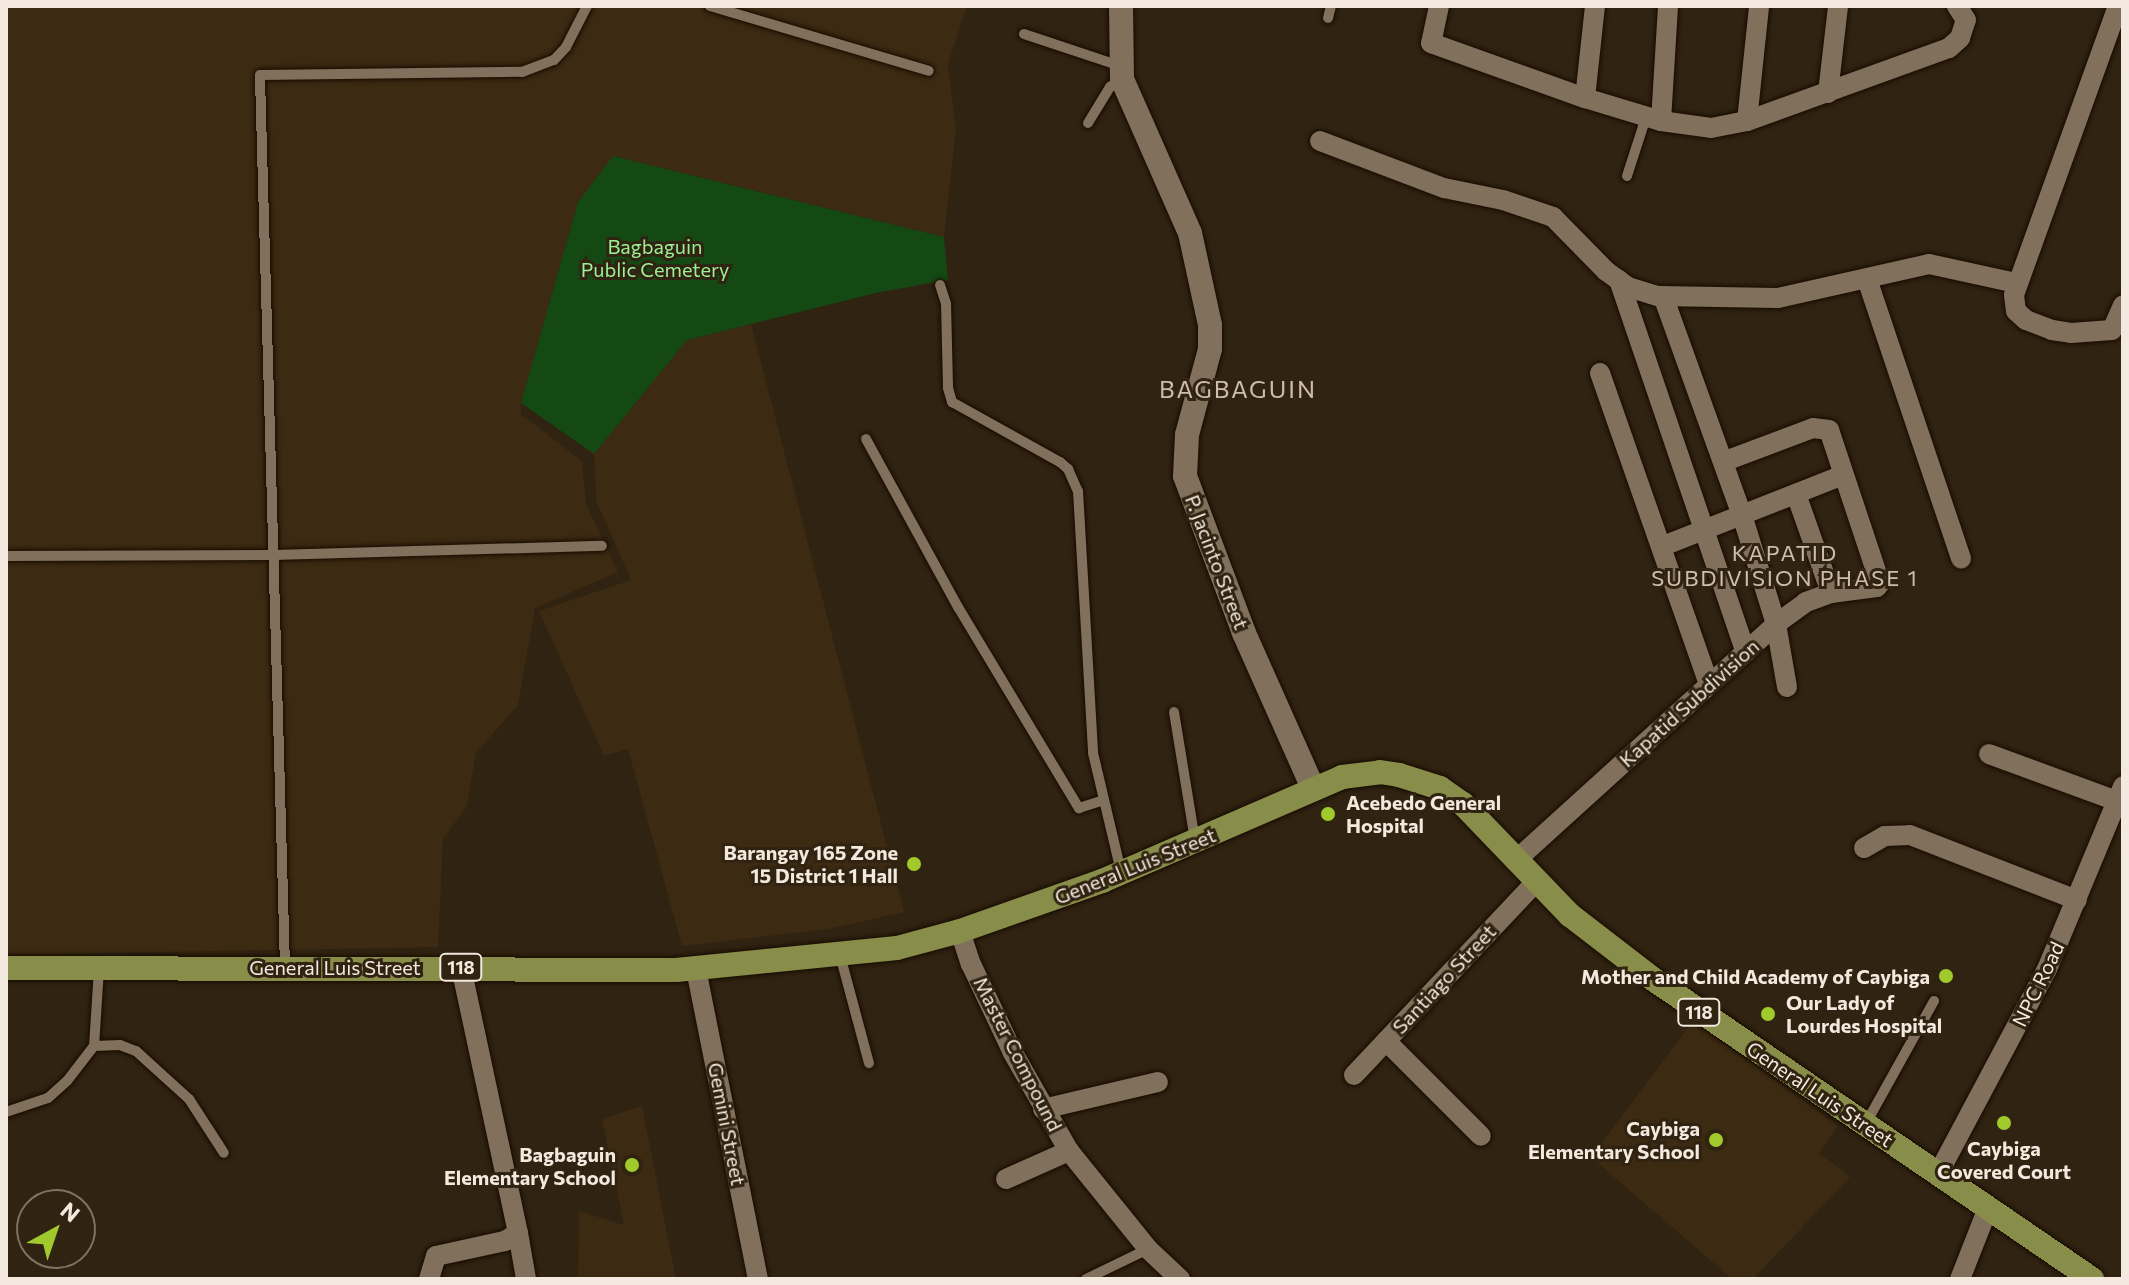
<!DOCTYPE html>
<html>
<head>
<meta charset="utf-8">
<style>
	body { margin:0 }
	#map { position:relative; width:2129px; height:1285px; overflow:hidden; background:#302311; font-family:Commissioner,sans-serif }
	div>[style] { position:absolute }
	.built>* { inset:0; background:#3c2a12 }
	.green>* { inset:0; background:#154914 }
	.roads { filter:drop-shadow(0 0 2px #180b00) drop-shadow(0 0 2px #180b00) }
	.service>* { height:10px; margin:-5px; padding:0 5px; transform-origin:5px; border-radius:5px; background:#80705c }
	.minor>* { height:20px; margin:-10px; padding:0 10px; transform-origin:10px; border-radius:10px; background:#80705c }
	.tertiary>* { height:24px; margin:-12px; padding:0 12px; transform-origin:12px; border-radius:12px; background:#80705c }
	.primary>* { height:24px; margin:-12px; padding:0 12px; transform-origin:12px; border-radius:12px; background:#888e49 }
	.dots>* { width:22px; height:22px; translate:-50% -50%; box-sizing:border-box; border:4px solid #302311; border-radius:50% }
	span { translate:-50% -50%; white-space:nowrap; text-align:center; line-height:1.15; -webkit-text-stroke:6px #302311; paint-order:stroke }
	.shield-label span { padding:2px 6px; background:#302311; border:2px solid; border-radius:6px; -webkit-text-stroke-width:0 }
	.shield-label { font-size:18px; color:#f3e9de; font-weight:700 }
	.park-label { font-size:20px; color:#9af195 }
	.street-label { font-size:20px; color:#f3e9de }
	.poi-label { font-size:20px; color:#f3e9de; font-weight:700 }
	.left { translate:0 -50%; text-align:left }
	.right { translate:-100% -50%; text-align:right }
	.neighbourhood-label { font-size:22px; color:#cfbda8; letter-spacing:2px }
	.quarter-label { font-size:24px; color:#cfbda8; letter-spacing:2px }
	.frame { position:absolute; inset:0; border:8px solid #f3e9de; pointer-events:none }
	.north { position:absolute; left:16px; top:1189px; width:80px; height:80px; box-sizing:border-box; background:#302311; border:2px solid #7e7263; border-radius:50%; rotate:40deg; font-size:22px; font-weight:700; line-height:32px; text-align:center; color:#f3e9de }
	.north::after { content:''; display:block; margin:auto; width:28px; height:36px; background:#a0ca2c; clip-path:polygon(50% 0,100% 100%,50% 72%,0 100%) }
</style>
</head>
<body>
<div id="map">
	<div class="built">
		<i style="clip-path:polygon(6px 6px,967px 6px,948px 64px,956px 129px,944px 237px,614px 156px,578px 202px,521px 403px,521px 414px,582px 461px,586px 504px,618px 572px,535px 608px,518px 705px,476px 753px,467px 806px,443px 839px,438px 947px,6px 955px)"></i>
		<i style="clip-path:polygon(751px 324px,904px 912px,829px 929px,682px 946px,628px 749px,604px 756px,539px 611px,631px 580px,596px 500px,594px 454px,687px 340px)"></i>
		<i style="clip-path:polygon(1693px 1021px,1838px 1126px,1819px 1153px,1850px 1177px,1753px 1279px,1732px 1279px,1591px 1157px)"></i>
		<i style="clip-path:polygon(642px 1106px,676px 1279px,578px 1279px,579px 1211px,624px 1225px,602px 1119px)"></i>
	</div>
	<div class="green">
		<i style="clip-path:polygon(613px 156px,944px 237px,948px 280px,880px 292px,687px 340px,594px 454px,521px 403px,578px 202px)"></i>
	</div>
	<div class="roads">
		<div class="service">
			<i style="left:710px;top:6px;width:228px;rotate:16.5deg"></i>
			<i style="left:1328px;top:18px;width:12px;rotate:-76deg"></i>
			<i style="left:1024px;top:34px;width:101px;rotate:18.4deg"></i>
			<i style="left:1088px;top:123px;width:42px;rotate:-58.6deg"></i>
			<i style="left:1110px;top:87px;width:14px;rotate:-34deg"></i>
			<i style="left:1627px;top:176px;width:62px;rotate:-72.1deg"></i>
			<i style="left:940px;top:285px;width:20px;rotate:72deg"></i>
			<i style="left:946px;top:304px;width:84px;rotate:88.6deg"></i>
			<i style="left:948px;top:388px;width:15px;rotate:74deg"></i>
			<i style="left:952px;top:402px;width:124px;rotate:29.1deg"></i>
			<i style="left:1060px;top:462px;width:11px;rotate:41deg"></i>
			<i style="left:1068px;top:469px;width:24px;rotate:66deg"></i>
			<i style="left:1078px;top:491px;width:262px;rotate:86.7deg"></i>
			<i style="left:1093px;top:753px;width:121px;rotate:76.7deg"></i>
			<i style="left:866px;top:439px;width:192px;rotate:61.3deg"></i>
			<i style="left:958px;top:607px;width:235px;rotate:59deg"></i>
			<i style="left:1079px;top:808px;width:23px;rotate:-18deg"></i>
			<i style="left:6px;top:556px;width:267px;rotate:-0.2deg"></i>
			<i style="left:273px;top:555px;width:329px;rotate:-1.6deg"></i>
			<i style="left:1174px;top:712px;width:130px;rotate:80.7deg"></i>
			<i style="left:840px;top:955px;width:112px;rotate:75deg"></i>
			<i style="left:285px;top:967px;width:892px;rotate:-91.61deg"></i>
			<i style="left:260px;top:75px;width:262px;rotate:-0.7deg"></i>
			<i style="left:522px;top:72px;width:34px;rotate:-21deg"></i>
			<i style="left:554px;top:60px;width:18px;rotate:-47deg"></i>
			<i style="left:566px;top:47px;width:46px;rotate:-62.9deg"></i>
			<i style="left:99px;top:969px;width:77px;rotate:93.7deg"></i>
			<i style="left:94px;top:1046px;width:26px;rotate:-2deg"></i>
			<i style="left:120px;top:1045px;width:17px;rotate:21deg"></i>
			<i style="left:136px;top:1051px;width:72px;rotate:42.2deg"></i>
			<i style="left:189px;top:1099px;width:64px;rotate:57.1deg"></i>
			<i style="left:6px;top:1112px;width:44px;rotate:-18.4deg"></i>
			<i style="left:48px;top:1098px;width:25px;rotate:-42deg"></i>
			<i style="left:67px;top:1081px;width:44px;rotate:-52.4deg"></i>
			<i style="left:1865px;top:1125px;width:142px;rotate:-60.9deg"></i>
			<i style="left:1086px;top:1279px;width:69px;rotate:-25.8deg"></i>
		</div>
		<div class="minor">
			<i style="left:1439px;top:6px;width:38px;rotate:102deg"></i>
			<i style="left:1431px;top:43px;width:164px;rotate:19.7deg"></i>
			<i style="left:1585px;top:98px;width:79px;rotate:16.8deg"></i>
			<i style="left:1661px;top:121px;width:50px;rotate:8deg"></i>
			<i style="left:1711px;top:128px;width:37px;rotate:-11deg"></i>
			<i style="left:1747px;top:121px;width:215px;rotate:-19.9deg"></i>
			<i style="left:1949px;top:48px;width:15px;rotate:-42deg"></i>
			<i style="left:1960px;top:38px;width:19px;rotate:-72deg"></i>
			<i style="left:1966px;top:20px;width:17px;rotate:-123deg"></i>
			<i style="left:2118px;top:6px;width:307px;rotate:109.8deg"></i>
			<i style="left:2014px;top:295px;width:16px;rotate:83deg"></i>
			<i style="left:2016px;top:311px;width:13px;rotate:42deg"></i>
			<i style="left:2026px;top:320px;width:28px;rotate:21deg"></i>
			<i style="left:2052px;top:330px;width:19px;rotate:9deg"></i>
			<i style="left:2071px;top:333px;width:41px;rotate:-4.2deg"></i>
			<i style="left:2112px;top:330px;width:27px;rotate:-66deg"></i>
			<i style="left:1828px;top:93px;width:88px;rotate:-83.4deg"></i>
			<i style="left:1585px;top:98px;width:93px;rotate:-83.8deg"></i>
			<i style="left:1661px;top:121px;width:115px;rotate:-86.5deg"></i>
			<i style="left:1747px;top:121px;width:116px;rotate:-84deg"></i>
			<i style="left:1320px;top:141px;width:133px;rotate:20.8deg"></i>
			<i style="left:1444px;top:188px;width:60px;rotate:11.5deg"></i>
			<i style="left:1503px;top:200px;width:53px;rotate:18.8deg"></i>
			<i style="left:1553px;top:217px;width:76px;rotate:45.5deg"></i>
			<i style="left:1606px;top:271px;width:27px;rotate:36deg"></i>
			<i style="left:1628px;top:287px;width:31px;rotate:17deg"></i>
			<i style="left:1658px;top:296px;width:120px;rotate:1deg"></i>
			<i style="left:1778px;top:298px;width:155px;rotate:-12.7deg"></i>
			<i style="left:1929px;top:264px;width:89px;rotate:12.3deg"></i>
			<i style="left:1867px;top:279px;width:295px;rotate:71.4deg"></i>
			<i style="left:1619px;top:280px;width:393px;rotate:71.2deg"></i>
			<i style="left:1663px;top:296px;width:233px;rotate:70.2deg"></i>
			<i style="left:1742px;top:515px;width:114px;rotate:72.7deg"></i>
			<i style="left:1776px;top:624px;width:64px;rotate:80.1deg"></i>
			<i style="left:1600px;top:373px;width:330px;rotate:70.7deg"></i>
			<i style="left:1796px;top:494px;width:105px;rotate:70.5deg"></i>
			<i style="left:1663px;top:546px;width:193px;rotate:-21.5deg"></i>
			<i style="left:1989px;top:754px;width:136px;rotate:20.2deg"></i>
			<i style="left:1864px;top:848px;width:24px;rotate:-30deg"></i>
			<i style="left:1885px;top:836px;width:25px;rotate:-2deg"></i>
			<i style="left:1910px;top:835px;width:179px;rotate:21.3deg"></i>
			<i style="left:1515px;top:861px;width:353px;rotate:-42.2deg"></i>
			<i style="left:1776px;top:624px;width:37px;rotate:-36deg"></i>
			<i style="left:1806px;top:602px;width:27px;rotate:-20deg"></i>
			<i style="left:1831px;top:593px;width:46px;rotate:-7.4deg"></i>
			<i style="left:1877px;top:587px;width:5px;rotate:-53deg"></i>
			<i style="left:1880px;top:583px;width:161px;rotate:-108.4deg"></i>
			<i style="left:1829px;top:430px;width:16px;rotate:-173deg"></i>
			<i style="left:1813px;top:428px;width:94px;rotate:159.4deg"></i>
			<i style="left:960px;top:931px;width:35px;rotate:72deg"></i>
			<i style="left:971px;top:964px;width:98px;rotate:64.7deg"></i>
			<i style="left:1013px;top:1053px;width:113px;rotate:60.3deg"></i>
			<i style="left:1069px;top:1151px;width:126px;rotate:51.1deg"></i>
			<i style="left:1148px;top:1249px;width:44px;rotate:43.2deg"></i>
			<i style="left:696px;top:969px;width:316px;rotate:78.7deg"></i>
			<i style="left:1386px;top:1041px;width:134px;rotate:45deg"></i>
			<i style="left:1354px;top:1075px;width:264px;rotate:-46.7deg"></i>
			<i style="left:1043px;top:1109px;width:118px;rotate:-13.2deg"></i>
			<i style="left:1938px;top:1174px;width:232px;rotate:-62deg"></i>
			<i style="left:2047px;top:969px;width:198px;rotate:-67.4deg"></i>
			<i style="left:1006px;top:1179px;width:69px;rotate:-24deg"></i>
			<i style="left:518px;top:1233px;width:47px;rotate:80.1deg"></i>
			<i style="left:429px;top:1279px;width:24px;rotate:-73deg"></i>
			<i style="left:436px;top:1256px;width:71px;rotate:-12.3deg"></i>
			<i style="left:505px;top:1241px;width:15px;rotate:-32deg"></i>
			<i style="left:518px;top:1233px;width:272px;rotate:-102.1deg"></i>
			<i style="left:1960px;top:1279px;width:76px;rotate:-68.5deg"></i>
		</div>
		<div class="tertiary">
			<i style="left:1121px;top:6px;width:73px;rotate:89.2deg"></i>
			<i style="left:1122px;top:79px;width:168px;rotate:66.2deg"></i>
			<i style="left:1190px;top:233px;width:94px;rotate:77.7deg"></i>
			<i style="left:1210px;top:325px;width:24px;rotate:90deg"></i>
			<i style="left:1210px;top:349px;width:89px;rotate:105deg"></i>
			<i style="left:1187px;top:435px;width:41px;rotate:92.8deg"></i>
			<i style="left:1185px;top:476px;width:168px;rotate:69.4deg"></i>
			<i style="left:1244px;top:633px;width:170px;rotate:66deg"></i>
		</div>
		<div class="primary">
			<i style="left:6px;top:968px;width:670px;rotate:0.17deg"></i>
			<i style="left:676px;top:970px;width:222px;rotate:-5.7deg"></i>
			<i style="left:897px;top:948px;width:65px;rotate:-15.1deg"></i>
			<i style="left:960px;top:931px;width:151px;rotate:-19.4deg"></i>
			<i style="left:1102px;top:881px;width:262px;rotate:-23.4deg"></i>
			<i style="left:1342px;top:777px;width:38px;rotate:-7deg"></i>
			<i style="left:1380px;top:772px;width:19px;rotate:9deg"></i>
			<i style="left:1399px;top:775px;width:43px;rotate:17.6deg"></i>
			<i style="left:1440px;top:788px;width:28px;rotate:35deg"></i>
			<i style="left:1463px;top:804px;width:154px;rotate:46.1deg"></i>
			<i style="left:1570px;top:915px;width:105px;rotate:37.6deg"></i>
			<i style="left:1653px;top:979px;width:532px;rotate:34.35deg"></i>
		</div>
	</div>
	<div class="dots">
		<i style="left:1328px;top:814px;background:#a0ca2c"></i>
		<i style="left:914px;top:864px;background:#a0ca2c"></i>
		<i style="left:1946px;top:976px;background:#a0ca2c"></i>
		<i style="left:1768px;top:1014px;background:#a0ca2c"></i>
		<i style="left:2004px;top:1123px;background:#a0ca2c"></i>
		<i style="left:1716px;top:1140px;background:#a0ca2c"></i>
		<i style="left:632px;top:1165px;background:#a0ca2c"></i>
	</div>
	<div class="shield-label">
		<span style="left:461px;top:967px">118</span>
		<span style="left:1699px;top:1012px">118</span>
	</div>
	<div class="park-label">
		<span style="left:655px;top:258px">Bagbaguin<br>Public Cemetery</span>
	</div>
	<div class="street-label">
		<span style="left:1217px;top:562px;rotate:69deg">P. Jacinto Street</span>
		<span style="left:1689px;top:703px;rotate:-42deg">Kapatid Subdivision</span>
		<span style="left:1135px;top:866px;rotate:-22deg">General Luis Street</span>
		<span style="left:335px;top:967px">General Luis Street</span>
		<span style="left:1444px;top:979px;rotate:-47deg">Santiago Street</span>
		<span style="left:2038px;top:984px;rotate:-64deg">NPC Road</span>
		<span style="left:1018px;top:1054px;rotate:63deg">Master Compound</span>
		<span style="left:1820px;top:1094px;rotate:34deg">General Luis Street</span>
		<span style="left:727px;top:1124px;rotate:79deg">Gemini Street</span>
	</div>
	<div class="poi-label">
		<span class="left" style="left:1346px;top:814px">Acebedo General<br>Hospital</span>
		<span class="right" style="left:898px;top:864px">Barangay 165 Zone<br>15 District 1 Hall</span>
		<span class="right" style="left:1930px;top:976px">Mother and Child Academy of Caybiga</span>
		<span class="left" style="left:1786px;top:1014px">Our Lady of<br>Lourdes Hospital</span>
		<span class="right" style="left:1700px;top:1140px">Caybiga<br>Elementary School</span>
		<span style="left:2004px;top:1160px">Caybiga<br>Covered Court</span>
		<span class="right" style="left:616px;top:1166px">Bagbaguin<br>Elementary School</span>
	</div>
	<div class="neighbourhood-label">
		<span style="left:1785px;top:565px">KAPATID<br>SUBDIVISION PHASE 1</span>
	</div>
	<div class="quarter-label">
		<span style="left:1238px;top:389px">BAGBAGUIN</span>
	</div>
	<div class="frame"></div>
	<div class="north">N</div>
</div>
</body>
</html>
